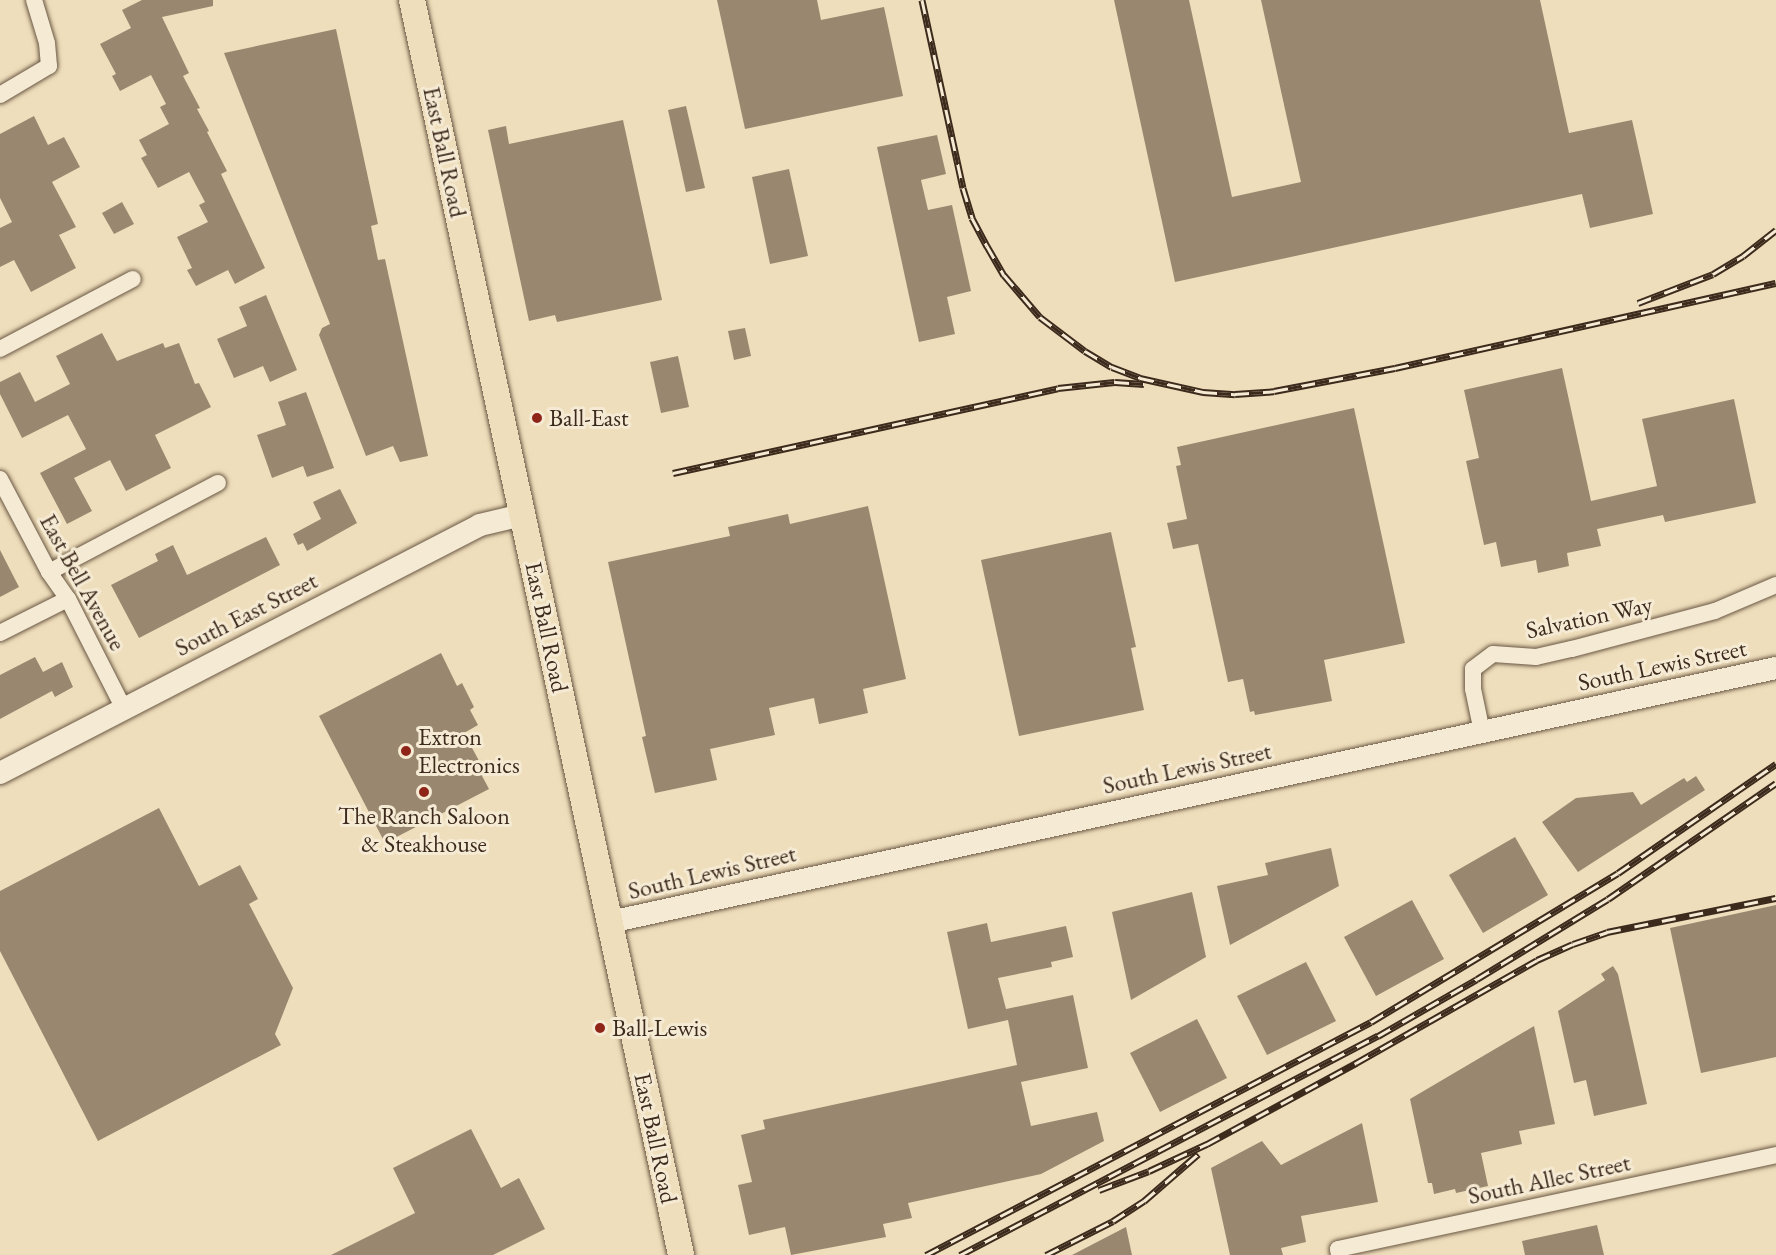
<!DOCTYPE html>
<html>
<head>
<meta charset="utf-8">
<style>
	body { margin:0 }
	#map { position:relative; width:1776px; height:1255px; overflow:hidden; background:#efdebb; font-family:"EB Garamond",serif }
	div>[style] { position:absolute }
	.building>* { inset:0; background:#99886f }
	.roads { filter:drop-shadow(0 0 2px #695744) drop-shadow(0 0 2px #695744) }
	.street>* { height:16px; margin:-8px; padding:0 8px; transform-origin:8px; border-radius:8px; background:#f5ead3 }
	.secondary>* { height:22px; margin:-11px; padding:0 11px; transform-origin:11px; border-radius:11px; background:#f5ead3 }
	.primary>* { height:26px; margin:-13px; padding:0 13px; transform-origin:13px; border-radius:13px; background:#efdebb }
	.rail>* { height:7px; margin-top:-3.5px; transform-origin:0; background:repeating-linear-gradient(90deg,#f5ead3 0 14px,#3c2a1d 0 28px); box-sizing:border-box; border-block:2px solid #3c2a1d }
	.dots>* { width:16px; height:16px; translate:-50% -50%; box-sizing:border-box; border:3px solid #f5ead3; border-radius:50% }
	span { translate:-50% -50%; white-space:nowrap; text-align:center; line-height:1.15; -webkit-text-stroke:6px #f5ead3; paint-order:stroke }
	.street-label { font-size:24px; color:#3c2a1d }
	.poi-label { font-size:24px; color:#3c2a1d }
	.left { translate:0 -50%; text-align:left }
</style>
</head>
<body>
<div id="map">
	<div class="building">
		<i style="clip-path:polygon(142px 0,213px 0,213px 6px,162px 17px,189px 73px,183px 76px,200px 108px,197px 109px,209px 131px,207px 132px,227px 171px,221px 174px,265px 268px,235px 284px,228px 270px,196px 286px,187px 270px,192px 268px,177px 237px,208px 222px,199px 205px,205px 202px,189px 172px,158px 188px,141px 158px,147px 155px,139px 140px,169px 124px,160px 107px,166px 104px,151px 75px,120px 91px,112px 76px,116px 74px,100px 44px,131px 28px,122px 10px)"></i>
		<i style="clip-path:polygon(717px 0,817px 0,821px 20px,884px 7px,903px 96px,745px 129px)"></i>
		<i style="clip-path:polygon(1114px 0,1189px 0,1232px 197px,1301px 182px,1261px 0,1540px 0,1569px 133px,1632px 120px,1653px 214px,1590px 228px,1582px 194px,1175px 282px)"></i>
		<i style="clip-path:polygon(336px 29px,378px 224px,371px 226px,378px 260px,385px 259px,428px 456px,400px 462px,393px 446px,366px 456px,319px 335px,322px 328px,330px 324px,224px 53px)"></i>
		<i style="clip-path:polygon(686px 106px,705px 188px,686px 192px,668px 110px)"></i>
		<i style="clip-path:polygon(34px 116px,48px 145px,64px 137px,80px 167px,52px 182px,76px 227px,59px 235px,76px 268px,31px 292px,14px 260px,0 267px,0 228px,12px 222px,0 198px,0 134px)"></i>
		<i style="clip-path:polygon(623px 120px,662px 300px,557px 322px,555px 315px,529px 321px,488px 130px,506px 126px,509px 144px)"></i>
		<i style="clip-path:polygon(937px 135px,946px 174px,921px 180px,928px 210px,952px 205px,971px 291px,947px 297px,955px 334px,919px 342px,877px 147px)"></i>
		<i style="clip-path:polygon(789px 169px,808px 256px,770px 264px,752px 177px)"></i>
		<i style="clip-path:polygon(122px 202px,134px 224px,114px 234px,102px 213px)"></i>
		<i style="clip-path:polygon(266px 295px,297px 370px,270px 382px,263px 366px,234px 378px,217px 339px,247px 326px,239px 307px)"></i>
		<i style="clip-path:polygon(745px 328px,751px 356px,734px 360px,728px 331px)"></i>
		<i style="clip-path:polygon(102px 333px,117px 361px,163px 343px,165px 348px,179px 343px,195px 384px,199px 383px,211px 407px,155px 435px,171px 468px,126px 491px,110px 460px,74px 478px,92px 511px,67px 524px,40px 473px,86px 449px,68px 415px,22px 438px,0 394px,0 382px,20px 372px,35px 402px,70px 384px,56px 356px)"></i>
		<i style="clip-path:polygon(678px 356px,689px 407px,661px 413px,650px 362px)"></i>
		<i style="clip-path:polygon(1562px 368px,1591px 501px,1657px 486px,1642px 419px,1734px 399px,1756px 503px,1665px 522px,1663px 515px,1597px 529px,1601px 546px,1567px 553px,1569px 566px,1538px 573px,1536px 560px,1501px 567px,1496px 542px,1484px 545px,1466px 461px,1479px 458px,1464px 390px)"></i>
		<i style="clip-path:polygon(306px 392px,334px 468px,307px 477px,303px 466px,272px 478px,257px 435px,286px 425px,278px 402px)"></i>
		<i style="clip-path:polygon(1354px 408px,1405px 643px,1324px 660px,1332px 701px,1255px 715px,1254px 711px,1250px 712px,1243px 679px,1228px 682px,1198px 544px,1173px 549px,1167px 523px,1187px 519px,1176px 466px,1181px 465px,1177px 447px)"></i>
		<i style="clip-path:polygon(340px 489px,357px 523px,307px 551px,303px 543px,298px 545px,293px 534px,321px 519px,313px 502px)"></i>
		<i style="clip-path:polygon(868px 506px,906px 679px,863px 689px,868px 713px,819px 724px,814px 698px,769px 708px,775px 735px,710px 749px,717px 780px,655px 793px,642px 737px,646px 736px,608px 562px,730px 536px,728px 527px,788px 514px,790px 524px)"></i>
		<i style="clip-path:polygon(1111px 532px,1136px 647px,1131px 648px,1144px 710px,1019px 736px,981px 560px)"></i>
		<i style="clip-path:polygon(266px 537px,280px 565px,139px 638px,111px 585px,158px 561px,155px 554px,173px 545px,187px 575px)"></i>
		<i style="clip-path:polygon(0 550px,19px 587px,0 597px)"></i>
		<i style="clip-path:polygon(441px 653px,457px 686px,462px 683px,474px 707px,470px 710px,478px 725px,464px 733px,484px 770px,480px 772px,489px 789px,385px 843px,319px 716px)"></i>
		<i style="clip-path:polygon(35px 657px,43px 672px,62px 662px,73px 687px,55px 697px,52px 691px,0 719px,0 675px)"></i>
		<i style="clip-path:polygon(1696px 776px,1705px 790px,1578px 872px,1542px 822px,1576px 798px,1633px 792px,1641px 805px,1684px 778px,1687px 782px)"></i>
		<i style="clip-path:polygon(159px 808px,199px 886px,240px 865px,258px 899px,249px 904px,293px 988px,275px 1034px,281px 1045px,98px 1141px,0 951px,0 891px)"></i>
		<i style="clip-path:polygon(1515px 837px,1548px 895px,1483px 933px,1449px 875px)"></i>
		<i style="clip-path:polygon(1331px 848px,1339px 886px,1230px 945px,1217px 886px,1268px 875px,1265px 863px)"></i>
		<i style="clip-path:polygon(1192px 892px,1206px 957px,1131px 1000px,1112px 912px)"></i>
		<i style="clip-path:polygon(1412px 900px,1444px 959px,1376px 996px,1344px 937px)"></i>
		<i style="clip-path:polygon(1776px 905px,1776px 1057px,1701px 1073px,1670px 928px)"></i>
		<i style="clip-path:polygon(987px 923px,991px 942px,1066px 926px,1073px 957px,1051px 962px,1052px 967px,998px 978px,1006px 1009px,1073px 995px,1088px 1068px,1021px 1082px,1031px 1126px,1097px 1112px,1104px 1141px,1041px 1174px,908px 1203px,912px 1218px,883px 1224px,886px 1237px,791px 1255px,785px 1227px,749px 1235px,738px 1185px,752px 1182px,741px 1135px,765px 1129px,763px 1120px,1017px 1065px,1008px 1020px,968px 1029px,947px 932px)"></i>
		<i style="clip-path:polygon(1306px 962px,1336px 1021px,1267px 1055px,1237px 996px)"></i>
		<i style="clip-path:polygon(1613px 966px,1618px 974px,1647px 1104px,1594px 1116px,1586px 1080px,1574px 1083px,1558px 1011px,1605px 980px,1601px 974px)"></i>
		<i style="clip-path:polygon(1197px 1019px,1227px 1078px,1160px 1112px,1130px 1053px)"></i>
		<i style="clip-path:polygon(1534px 1026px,1555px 1124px,1519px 1131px,1522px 1144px,1481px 1153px,1488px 1186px,1456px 1193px,1455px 1189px,1434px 1194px,1432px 1183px,1428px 1183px,1410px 1099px)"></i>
		<i style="clip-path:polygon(1362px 1123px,1378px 1202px,1301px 1216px,1306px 1242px,1281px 1248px,1283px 1255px,1230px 1255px,1211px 1168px,1262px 1141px,1281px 1165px)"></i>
		<i style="clip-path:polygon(471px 1129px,501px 1188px,519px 1178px,545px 1229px,493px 1255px,331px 1255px,415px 1213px,393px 1168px)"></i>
		<i style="clip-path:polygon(1597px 1225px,1604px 1255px,1525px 1255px,1522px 1241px)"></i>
		<i style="clip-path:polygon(1126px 1227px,1132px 1255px,1072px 1255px)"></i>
	</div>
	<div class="roads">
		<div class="street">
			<i style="left:0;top:95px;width:57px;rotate:-30.6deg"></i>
			<i style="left:49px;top:66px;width:23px;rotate:-95deg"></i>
			<i style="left:47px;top:43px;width:45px;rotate:-106.8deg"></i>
			<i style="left:0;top:349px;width:150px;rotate:-27.8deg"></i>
			<i style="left:0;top:479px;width:105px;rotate:62.2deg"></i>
			<i style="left:49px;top:572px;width:33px;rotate:55deg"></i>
			<i style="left:68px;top:599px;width:121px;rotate:63deg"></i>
			<i style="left:49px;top:572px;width:191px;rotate:-27.8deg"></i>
			<i style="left:0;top:633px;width:76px;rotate:-26.6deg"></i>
			<i style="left:1482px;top:732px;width:44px;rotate:-101.8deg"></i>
			<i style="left:1473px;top:689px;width:20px;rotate:-90deg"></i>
			<i style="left:1473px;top:669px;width:25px;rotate:-37deg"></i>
			<i style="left:1493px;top:654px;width:43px;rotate:4deg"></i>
			<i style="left:1536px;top:657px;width:37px;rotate:-13deg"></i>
			<i style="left:1572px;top:649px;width:148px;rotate:-14.9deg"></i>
			<i style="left:1715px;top:611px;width:66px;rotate:-23.1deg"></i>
			<i style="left:1339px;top:1255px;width:6px;rotate:-99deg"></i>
			<i style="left:1338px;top:1249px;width:448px;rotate:-12.1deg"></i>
		</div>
		<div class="secondary">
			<i style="left:0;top:773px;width:540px;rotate:-27.32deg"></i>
			<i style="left:480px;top:525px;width:43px;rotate:-13.4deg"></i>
			<i style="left:610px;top:922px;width:1193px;rotate:-12.29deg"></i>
		</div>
		<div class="primary">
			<i style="left:412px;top:0;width:1284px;rotate:77.9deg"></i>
		</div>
	</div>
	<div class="rail">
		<i style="left:922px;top:0;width:192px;rotate:77.7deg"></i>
		<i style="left:963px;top:188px;width:31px;rotate:73deg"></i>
		<i style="left:972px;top:218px;width:32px;rotate:62deg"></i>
		<i style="left:987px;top:246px;width:34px;rotate:60deg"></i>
		<i style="left:1004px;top:275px;width:55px;rotate:49.4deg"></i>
		<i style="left:1040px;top:317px;width:56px;rotate:37.1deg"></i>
		<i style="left:1085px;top:351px;width:31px;rotate:31deg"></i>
		<i style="left:1112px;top:367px;width:30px;rotate:21deg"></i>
		<i style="left:1140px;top:378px;width:65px;rotate:12.5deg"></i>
		<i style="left:1203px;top:392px;width:32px;rotate:4deg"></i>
		<i style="left:1235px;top:394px;width:39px;rotate:-4deg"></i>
		<i style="left:1274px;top:391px;width:123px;rotate:-10.8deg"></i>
		<i style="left:1395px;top:368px;width:390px;rotate:-12.6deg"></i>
		<i style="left:1638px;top:303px;width:80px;rotate:-21.1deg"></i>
		<i style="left:1713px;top:274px;width:35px;rotate:-31deg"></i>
		<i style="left:1743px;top:256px;width:42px;rotate:-38.2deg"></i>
		<i style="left:673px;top:473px;width:394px;rotate:-12.4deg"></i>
		<i style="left:1058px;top:388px;width:57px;rotate:-6deg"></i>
		<i style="left:1115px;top:382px;width:29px;rotate:4deg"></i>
		<i style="left:1099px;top:1190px;width:53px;rotate:-20.8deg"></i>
		<i style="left:1149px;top:1171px;width:64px;rotate:-25deg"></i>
		<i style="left:1207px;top:1144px;width:170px;rotate:-28.5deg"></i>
		<i style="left:1356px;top:1063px;width:208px;rotate:-29.6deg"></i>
		<i style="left:1537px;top:960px;width:39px;rotate:-24deg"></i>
		<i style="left:1573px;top:944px;width:36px;rotate:-19deg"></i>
		<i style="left:1607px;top:932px;width:172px;rotate:-11.4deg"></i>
		<i style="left:926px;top:1255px;width:502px;rotate:-27.64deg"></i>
		<i style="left:1371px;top:1022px;width:288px;rotate:-31.1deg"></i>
		<i style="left:1618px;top:873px;width:192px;rotate:-34.6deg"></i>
		<i style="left:960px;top:1255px;width:472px;rotate:-27.7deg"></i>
		<i style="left:1378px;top:1036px;width:114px;rotate:-29.9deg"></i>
		<i style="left:1477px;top:979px;width:153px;rotate:-31.4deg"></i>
		<i style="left:1608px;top:899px;width:204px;rotate:-34.6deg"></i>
		<i style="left:1046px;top:1255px;width:75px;rotate:-26.9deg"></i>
		<i style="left:1113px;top:1221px;width:37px;rotate:-33deg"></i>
		<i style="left:1144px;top:1201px;width:72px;rotate:-41deg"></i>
	</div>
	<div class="dots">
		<i style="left:537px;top:418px;background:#8f2418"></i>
		<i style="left:406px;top:751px;background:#8f2418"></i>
		<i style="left:424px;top:792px;background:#8f2418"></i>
		<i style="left:600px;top:1028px;background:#8f2418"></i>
	</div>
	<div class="street-label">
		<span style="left:445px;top:152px;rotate:78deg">East Ball Road</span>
		<span style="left:83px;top:582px;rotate:61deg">East Bell Avenue</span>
		<span style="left:246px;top:614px;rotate:-27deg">South East Street</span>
		<span style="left:1589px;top:617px;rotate:-12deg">Salvation Way</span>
		<span style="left:547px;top:627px;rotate:78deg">East Ball Road</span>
		<span style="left:1662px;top:665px;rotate:-12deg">South Lewis Street</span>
		<span style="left:1187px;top:768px;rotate:-12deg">South Lewis Street</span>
		<span style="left:712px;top:872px;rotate:-13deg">South Lewis Street</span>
		<span style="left:656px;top:1138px;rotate:78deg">East Ball Road</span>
		<span style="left:1549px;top:1179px;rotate:-12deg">South Allec Street</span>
	</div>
	<div class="poi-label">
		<span class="left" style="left:549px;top:418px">Ball-East</span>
		<span class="left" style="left:418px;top:751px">Extron<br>Electronics</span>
		<span style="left:424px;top:830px">The Ranch Saloon<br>&amp; Steakhouse</span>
		<span class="left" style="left:612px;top:1028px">Ball-Lewis</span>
	</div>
</div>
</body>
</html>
